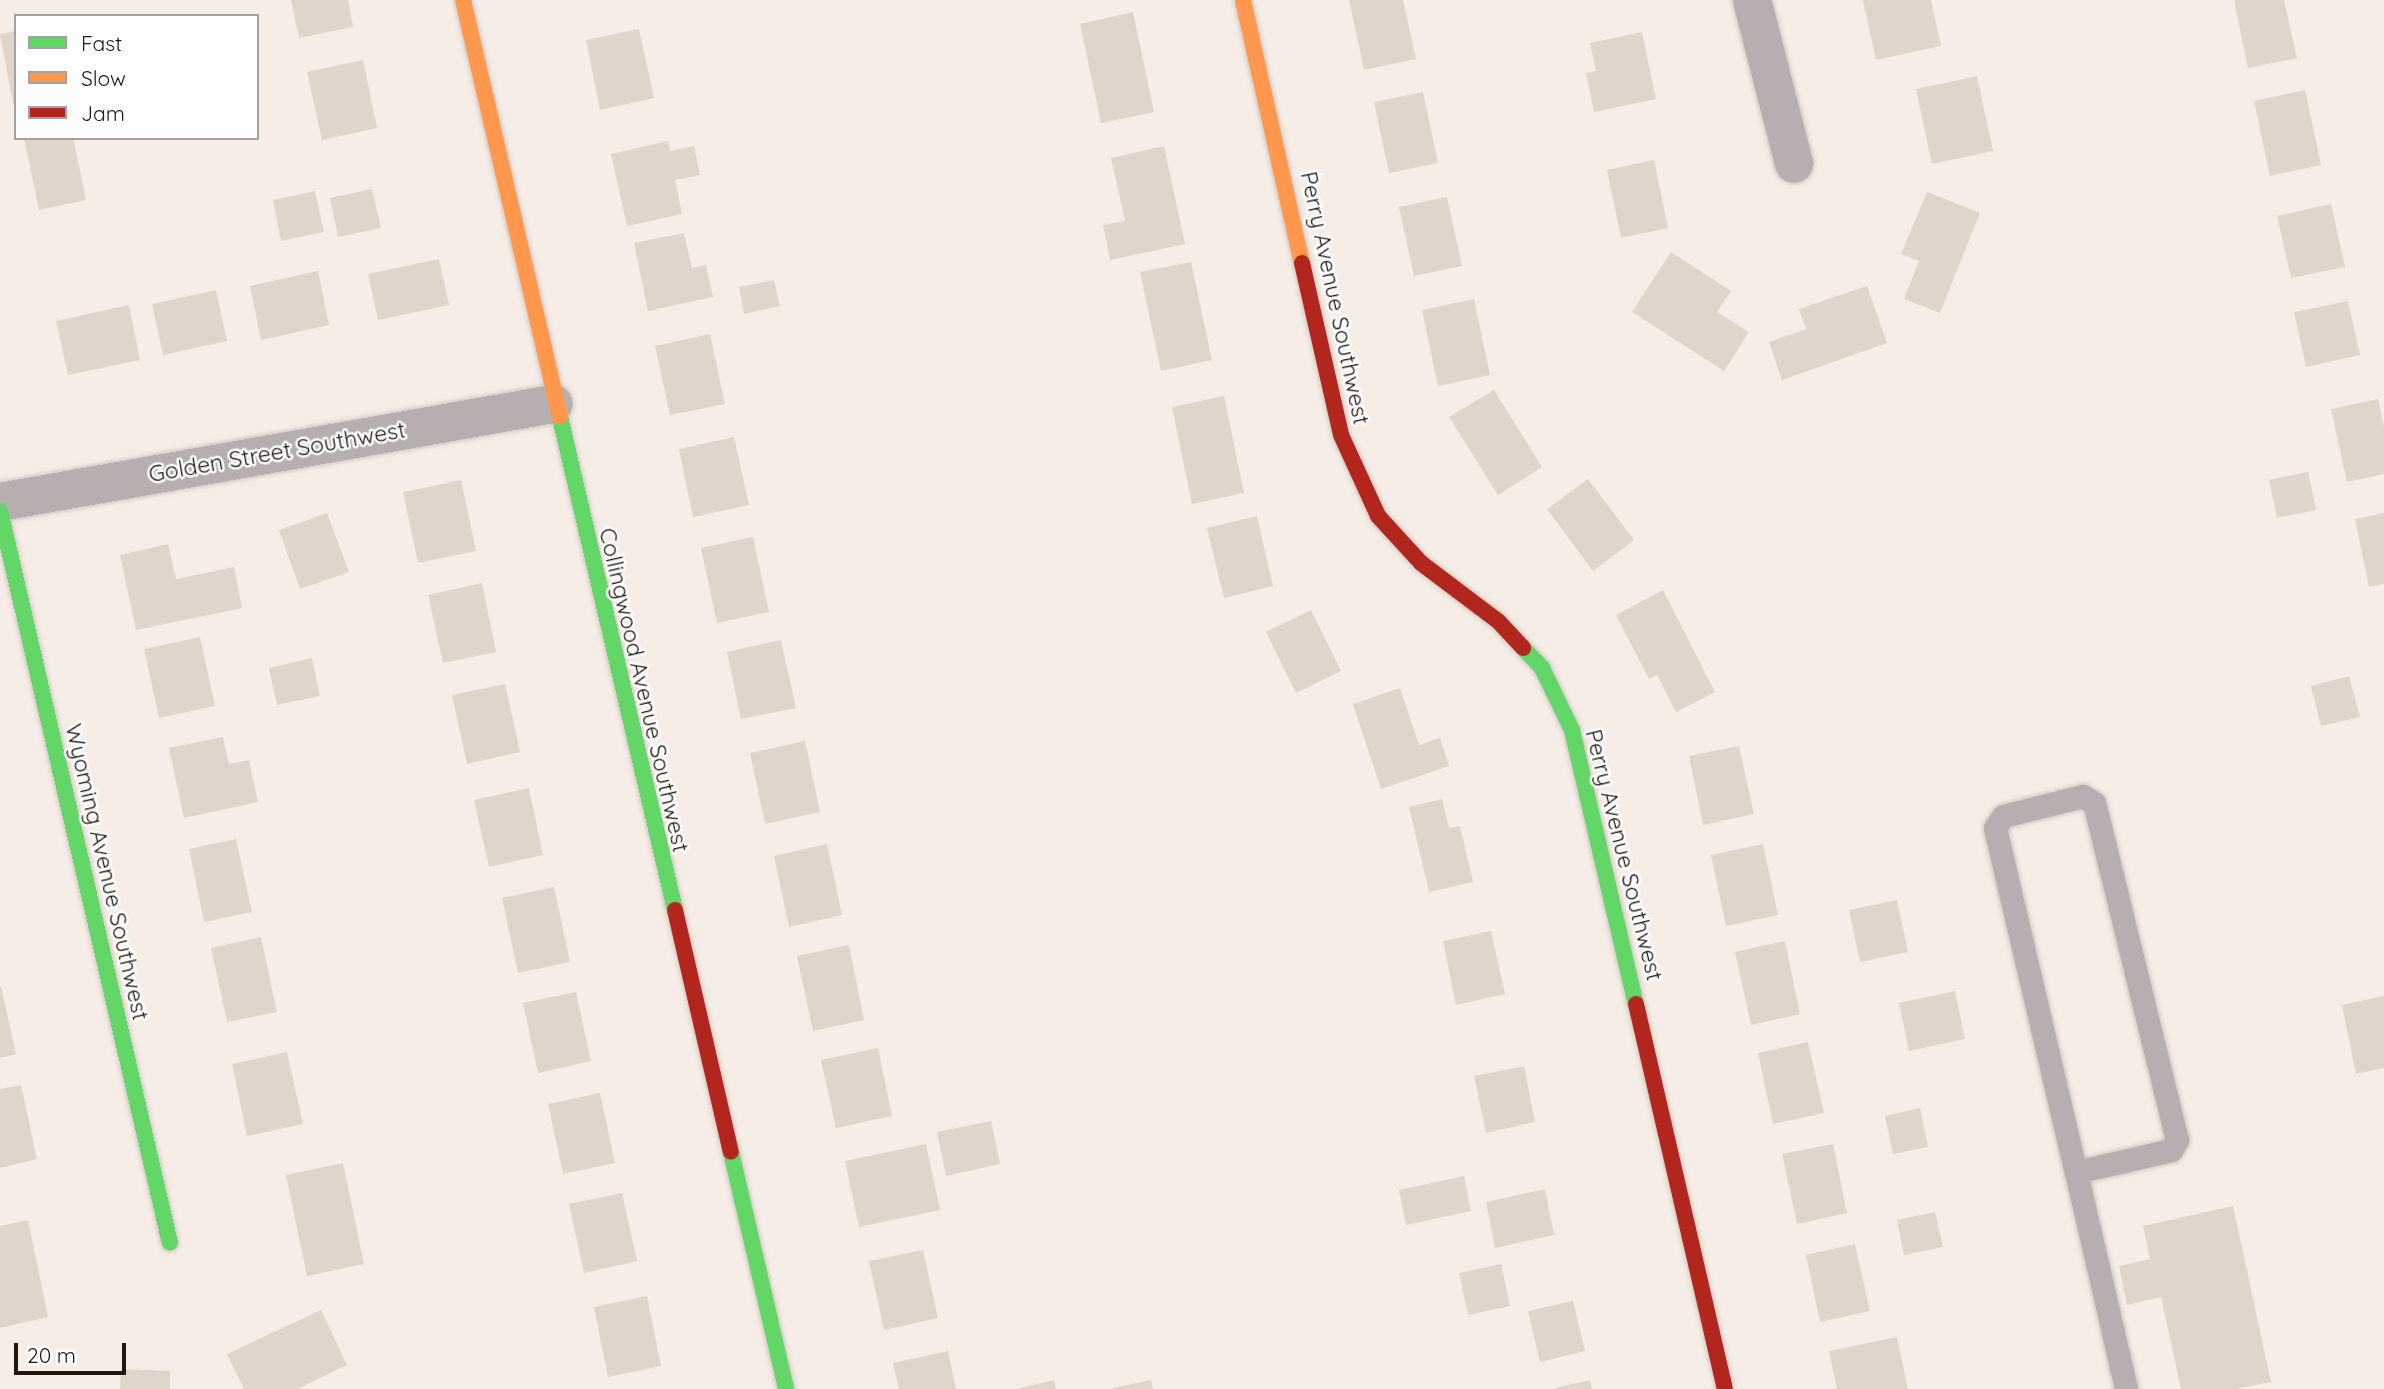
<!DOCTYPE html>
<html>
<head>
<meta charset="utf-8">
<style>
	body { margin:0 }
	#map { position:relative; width:2384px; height:1389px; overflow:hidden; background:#f7ede7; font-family:Quicksand,sans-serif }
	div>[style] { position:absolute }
	.building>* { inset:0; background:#dfd5ca }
	.roads { filter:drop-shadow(0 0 2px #cfc7c2) drop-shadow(0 0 2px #cfc7c2) }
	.lane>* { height:23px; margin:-11.5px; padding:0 11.5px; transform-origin:11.5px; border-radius:11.5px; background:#b6aeaf }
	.street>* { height:38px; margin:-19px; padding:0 19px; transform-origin:19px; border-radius:19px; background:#b6aeaf }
	.fast>* { height:16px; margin:-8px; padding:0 8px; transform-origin:8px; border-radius:8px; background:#63d668 }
	.slow>* { height:16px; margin:-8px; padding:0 8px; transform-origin:8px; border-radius:8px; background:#ff974d }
	.jam>* { height:16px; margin:-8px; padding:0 8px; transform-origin:8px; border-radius:8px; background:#b3261e }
	span { translate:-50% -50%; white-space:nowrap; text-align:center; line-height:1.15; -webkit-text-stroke:5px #fdfdfd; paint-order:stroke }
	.street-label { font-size:23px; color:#201710 }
	.legend { position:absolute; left:14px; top:14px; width:245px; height:126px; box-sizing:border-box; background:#fdfdfd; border:2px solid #a5a19e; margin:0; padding:9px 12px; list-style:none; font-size:21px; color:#201710 }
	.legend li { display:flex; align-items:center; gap:14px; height:35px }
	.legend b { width:35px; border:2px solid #a5a19e }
	.scale { position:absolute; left:14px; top:1343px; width:112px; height:32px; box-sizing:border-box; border:4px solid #201710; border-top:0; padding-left:9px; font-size:21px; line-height:24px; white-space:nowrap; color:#201710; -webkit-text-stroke:5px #fdfdfd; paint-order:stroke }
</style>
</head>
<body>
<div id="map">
	<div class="building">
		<i style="clip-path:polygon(291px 0,348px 0,353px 27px,299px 38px)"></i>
		<i style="clip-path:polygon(1349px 0,1403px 0,1416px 59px,1364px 70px)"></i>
		<i style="clip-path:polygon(1863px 0,1931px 0,1941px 46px,1876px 60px)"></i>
		<i style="clip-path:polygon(2234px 0,2284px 0,2297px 58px,2248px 68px)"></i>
		<i style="clip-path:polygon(1133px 12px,1154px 112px,1101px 123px,1080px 24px)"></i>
		<i style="clip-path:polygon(639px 29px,654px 98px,600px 110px,586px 40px)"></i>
		<i style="clip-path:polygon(16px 31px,16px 104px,13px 104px,0 34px)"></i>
		<i style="clip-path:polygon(1642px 32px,1656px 99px,1594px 112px,1586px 73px,1596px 71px,1590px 43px)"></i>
		<i style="clip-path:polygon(363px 60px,377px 128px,322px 140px,307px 72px)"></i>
		<i style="clip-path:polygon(1977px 76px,1993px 151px,1932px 164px,1916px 89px)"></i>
		<i style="clip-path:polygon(2305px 90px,2321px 165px,2270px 176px,2254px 101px)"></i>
		<i style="clip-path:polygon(1423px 92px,1438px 163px,1389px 173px,1374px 102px)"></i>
		<i style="clip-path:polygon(24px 138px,73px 138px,86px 200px,39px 210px)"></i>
		<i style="clip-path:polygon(668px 141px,670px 151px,694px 146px,700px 175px,675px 180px,682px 214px,627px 226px,611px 154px)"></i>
		<i style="clip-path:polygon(1164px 146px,1185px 244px,1110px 260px,1103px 225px,1125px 221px,1111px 158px)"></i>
		<i style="clip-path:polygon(1654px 160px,1668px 228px,1621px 238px,1607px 170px)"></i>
		<i style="clip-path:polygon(372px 189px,381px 228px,338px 237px,330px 198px)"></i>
		<i style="clip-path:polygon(315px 191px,324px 232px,281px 241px,273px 200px)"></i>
		<i style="clip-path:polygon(1927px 192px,1980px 213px,1940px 313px,1904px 299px,1919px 261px,1901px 254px)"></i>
		<i style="clip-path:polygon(1447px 197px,1462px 266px,1414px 276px,1399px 207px)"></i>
		<i style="clip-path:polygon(2331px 204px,2345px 267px,2291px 278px,2277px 216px)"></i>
		<i style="clip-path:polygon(684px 233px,692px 268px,706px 265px,713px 297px,648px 311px,634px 243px)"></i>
		<i style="clip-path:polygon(1671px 252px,1731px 291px,1717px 312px,1749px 332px,1724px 371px,1632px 312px)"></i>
		<i style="clip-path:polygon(439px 259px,449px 305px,378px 320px,368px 274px)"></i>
		<i style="clip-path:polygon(1191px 262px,1212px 360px,1161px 371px,1140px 272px)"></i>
		<i style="clip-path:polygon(318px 271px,329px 325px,261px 340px,250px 286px)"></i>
		<i style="clip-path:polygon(774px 280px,780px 306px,744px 314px,739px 287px)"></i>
		<i style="clip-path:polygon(1867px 286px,1887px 343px,1782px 380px,1769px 342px,1806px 329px,1799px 309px)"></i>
		<i style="clip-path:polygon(216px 290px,227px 341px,163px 355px,152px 304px)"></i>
		<i style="clip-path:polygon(1474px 299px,1490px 375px,1438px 386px,1422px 310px)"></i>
		<i style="clip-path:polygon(2348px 301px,2360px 355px,2306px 367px,2294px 312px)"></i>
		<i style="clip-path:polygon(129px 305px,140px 360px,68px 375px,56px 321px)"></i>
		<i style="clip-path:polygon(710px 334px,725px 404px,670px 415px,655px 346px)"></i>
		<i style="clip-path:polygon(1494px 390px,1542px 467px,1498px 495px,1449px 417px)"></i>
		<i style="clip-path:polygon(1224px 396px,1244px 493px,1192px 504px,1172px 407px)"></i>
		<i style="clip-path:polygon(2378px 399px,2384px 427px,2384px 474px,2347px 482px,2331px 409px)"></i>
		<i style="clip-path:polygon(734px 437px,749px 505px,693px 517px,679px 449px)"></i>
		<i style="clip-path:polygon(2308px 472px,2316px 510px,2277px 518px,2269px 480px)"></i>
		<i style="clip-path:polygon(1588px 479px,1634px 540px,1593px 571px,1547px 509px)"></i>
		<i style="clip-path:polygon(461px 480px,476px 551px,418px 563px,403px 492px)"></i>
		<i style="clip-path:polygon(327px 513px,349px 572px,300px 589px,279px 530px)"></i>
		<i style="clip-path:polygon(2384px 513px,2384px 584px,2369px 587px,2355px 519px)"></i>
		<i style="clip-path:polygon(1257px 516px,1273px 586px,1224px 598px,1207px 528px)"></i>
		<i style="clip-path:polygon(753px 537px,769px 612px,717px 623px,701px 548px)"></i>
		<i style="clip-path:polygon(168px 544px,176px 579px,234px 567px,242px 608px,136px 630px,120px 555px)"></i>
		<i style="clip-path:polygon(482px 583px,496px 652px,443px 663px,428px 595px)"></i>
		<i style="clip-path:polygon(1663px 590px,1715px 692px,1676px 712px,1657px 675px,1649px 679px,1616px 615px)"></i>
		<i style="clip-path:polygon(1311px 610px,1341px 671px,1296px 693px,1266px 632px)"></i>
		<i style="clip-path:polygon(200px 637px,215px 706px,159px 718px,144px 649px)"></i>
		<i style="clip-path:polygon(781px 640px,796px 708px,741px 719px,727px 652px)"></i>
		<i style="clip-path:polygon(312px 658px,320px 696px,277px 705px,269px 668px)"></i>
		<i style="clip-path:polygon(2349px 676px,2360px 717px,2321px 726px,2311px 686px)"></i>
		<i style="clip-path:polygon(505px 684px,520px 752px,467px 764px,452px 695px)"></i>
		<i style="clip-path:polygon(1400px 688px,1419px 745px,1440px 738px,1449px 766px,1381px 789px,1353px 704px)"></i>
		<i style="clip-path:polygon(223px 737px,229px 764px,249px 760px,258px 802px,184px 818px,169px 748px)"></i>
		<i style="clip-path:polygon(805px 741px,820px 812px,765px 824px,750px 753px)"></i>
		<i style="clip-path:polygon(1739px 746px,1754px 814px,1703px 825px,1689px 756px)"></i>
		<i style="clip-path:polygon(529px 788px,543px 855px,489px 867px,474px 800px)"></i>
		<i style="clip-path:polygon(1442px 799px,1449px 828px,1460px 826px,1473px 882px,1429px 892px,1409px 807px)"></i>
		<i style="clip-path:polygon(236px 839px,252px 912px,204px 922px,189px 849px)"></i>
		<i style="clip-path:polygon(827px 844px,842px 915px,789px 927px,774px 856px)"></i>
		<i style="clip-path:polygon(1763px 844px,1778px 915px,1726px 926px,1711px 855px)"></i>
		<i style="clip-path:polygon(554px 887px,570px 962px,518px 973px,502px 898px)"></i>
		<i style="clip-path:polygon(1897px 900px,1908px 952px,1860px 962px,1849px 910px)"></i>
		<i style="clip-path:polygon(1491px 931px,1505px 994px,1456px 1005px,1443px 941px)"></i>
		<i style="clip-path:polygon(261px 937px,277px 1012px,227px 1022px,211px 948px)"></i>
		<i style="clip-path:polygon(1785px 941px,1800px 1014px,1751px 1025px,1735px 952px)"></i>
		<i style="clip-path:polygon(849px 945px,864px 1020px,813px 1031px,797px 956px)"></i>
		<i style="clip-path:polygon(1px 986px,16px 1054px,0 1058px,0 987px)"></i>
		<i style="clip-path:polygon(1955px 991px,1965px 1039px,1909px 1051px,1899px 1003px)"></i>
		<i style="clip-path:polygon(576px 992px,591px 1061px,538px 1073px,523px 1003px)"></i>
		<i style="clip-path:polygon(2384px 996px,2384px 1068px,2356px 1074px,2342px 1005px)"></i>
		<i style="clip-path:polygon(1808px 1042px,1824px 1113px,1773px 1124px,1758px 1053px)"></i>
		<i style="clip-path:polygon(878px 1048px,892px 1116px,836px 1128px,821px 1060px)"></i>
		<i style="clip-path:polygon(287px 1052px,303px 1124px,247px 1136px,232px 1064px)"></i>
		<i style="clip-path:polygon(1524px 1066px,1535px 1122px,1486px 1133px,1474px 1076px)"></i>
		<i style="clip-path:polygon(21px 1085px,37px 1159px,0 1168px,0 1089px)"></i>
		<i style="clip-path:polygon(600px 1093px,615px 1163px,563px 1174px,548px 1104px)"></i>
		<i style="clip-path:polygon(1920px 1108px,1928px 1147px,1893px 1154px,1885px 1116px)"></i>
		<i style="clip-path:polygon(991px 1121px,1000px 1164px,946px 1176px,937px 1132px)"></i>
		<i style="clip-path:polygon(926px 1144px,940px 1210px,859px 1227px,845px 1161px)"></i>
		<i style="clip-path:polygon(1833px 1144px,1847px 1213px,1797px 1224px,1782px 1154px)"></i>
		<i style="clip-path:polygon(343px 1163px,364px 1264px,307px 1276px,286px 1175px)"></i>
		<i style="clip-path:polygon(1464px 1176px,1471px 1211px,1406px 1225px,1399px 1190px)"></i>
		<i style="clip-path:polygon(1545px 1189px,1554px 1235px,1495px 1248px,1486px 1202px)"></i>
		<i style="clip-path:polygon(622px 1193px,637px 1261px,584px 1273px,569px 1204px)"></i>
		<i style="clip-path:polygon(2233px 1206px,2271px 1382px,2236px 1389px,2181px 1389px,2161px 1297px,2127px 1305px,2119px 1266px,2150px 1259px,2143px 1226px)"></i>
		<i style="clip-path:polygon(1935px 1212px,1943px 1247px,1904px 1255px,1897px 1220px)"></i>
		<i style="clip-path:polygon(28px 1220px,48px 1317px,0 1328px,0 1226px)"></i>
		<i style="clip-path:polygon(1855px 1244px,1870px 1311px,1820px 1322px,1806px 1255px)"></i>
		<i style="clip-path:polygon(923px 1250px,938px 1318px,884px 1330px,869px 1261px)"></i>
		<i style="clip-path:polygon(1501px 1264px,1510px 1306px,1468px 1315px,1459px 1273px)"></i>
		<i style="clip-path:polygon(647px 1296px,661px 1366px,608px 1377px,594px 1307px)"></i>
		<i style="clip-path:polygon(1573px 1301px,1585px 1351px,1540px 1362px,1528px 1311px)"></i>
		<i style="clip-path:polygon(321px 1310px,347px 1365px,297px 1389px,244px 1389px,227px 1354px)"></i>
		<i style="clip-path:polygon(1897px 1337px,1908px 1389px,1837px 1389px,1829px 1351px)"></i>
		<i style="clip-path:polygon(948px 1351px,956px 1389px,899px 1389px,893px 1363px)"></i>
		<i style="clip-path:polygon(121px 1369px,170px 1371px,170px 1389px,120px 1389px)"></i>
		<i style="clip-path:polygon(1054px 1380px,1056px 1389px,1020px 1389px,1020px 1388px)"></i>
		<i style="clip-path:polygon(1151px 1380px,1153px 1389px,1113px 1389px,1113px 1388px)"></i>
		<i style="clip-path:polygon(1590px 1380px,1592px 1389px,1556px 1389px,1555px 1388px)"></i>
	</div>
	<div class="roads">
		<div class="lane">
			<i style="left:2076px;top:1172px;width:98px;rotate:-13deg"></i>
			<i style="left:2171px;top:1150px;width:12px;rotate:-59deg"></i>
			<i style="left:2177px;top:1140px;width:347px;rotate:-103.8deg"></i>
			<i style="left:2094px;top:803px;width:13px;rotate:-148deg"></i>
			<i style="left:2083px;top:796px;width:82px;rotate:166deg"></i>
			<i style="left:2003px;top:816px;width:14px;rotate:124deg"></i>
			<i style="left:1995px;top:828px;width:353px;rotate:76.8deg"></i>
			<i style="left:2076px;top:1172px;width:223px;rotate:77deg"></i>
		</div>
		<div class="street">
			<i style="left:1752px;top:0;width:169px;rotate:75.6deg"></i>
			<i style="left:0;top:502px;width:562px;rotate:-10.05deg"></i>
		</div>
		<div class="fast">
			<i style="left:560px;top:417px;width:506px;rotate:76.87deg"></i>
			<i style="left:0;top:511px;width:751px;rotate:76.93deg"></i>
			<i style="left:1523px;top:648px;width:28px;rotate:46deg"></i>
			<i style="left:1542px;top:668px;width:69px;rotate:64.2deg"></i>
			<i style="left:1572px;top:730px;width:281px;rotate:76.9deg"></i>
			<i style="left:731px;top:1152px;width:243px;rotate:76.9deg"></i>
		</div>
		<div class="slow">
			<i style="left:463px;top:0;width:428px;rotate:76.9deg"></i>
			<i style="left:1243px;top:0;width:270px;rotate:77.4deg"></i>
		</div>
		<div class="jam">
			<i style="left:1302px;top:263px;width:176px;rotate:77.2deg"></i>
			<i style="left:1341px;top:435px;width:89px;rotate:65.4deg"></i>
			<i style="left:1378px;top:516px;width:64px;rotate:47.5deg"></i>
			<i style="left:1421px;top:563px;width:96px;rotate:37deg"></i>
			<i style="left:1498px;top:621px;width:37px;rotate:47deg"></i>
			<i style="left:675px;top:910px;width:248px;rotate:77deg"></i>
			<i style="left:1636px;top:1004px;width:395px;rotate:77deg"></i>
		</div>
	</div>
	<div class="street-label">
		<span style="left:1335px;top:298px;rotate:78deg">Perry Avenue Southwest</span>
		<span style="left:277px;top:452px;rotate:-10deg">Golden Street Southwest</span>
		<span style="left:644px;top:690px;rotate:77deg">Collingwood Avenue Southwest</span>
		<span style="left:1624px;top:855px;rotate:76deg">Perry Avenue Southwest</span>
		<span style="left:107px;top:872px;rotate:77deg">Wyoming Avenue Southwest</span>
	</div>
	<ul class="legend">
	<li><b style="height:9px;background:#63d668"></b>Fast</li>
	<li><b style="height:9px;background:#ff974d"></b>Slow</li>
	<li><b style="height:9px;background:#b3261e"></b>Jam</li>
	</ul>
	<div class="scale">20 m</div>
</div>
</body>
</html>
